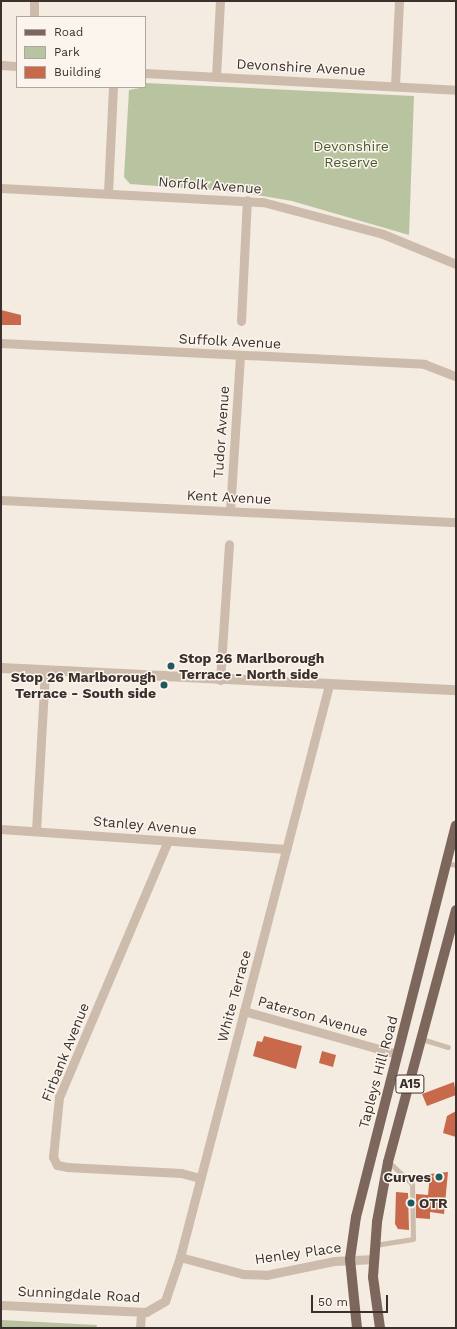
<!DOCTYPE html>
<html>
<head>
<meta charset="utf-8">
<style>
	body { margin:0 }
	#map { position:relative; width:457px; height:1329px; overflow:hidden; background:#f4ebe1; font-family:"Work Sans",sans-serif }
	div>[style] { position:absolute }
	.green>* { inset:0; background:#b8c4a0 }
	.building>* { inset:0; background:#c8694b }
	.service>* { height:4.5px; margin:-2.25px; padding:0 2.25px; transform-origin:2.25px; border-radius:2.25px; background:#cdbbac }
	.minor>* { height:9px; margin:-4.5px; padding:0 4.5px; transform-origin:4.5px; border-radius:4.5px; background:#cdbbac }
	.tertiary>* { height:10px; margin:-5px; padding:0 5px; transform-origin:5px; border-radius:5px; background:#cdbbac }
	.primary>* { height:10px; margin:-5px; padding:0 5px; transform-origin:5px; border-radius:5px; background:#7d675c }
	.dots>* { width:11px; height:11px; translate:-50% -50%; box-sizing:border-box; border:2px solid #fbf5ee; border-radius:50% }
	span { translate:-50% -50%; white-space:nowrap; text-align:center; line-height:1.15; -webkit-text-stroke:3px #fbf5ee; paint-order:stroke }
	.shield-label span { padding:1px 3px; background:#fbf5ee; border:1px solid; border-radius:3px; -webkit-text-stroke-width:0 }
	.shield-label { font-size:13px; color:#3b302b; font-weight:700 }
	.street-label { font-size:14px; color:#3b302b }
	.park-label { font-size:14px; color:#4a5a2e }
	.poi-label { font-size:14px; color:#3b302b; font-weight:700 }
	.left { translate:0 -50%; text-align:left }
	.right { translate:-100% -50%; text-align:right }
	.frame { position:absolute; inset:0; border:2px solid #3b302b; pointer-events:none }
	.legend { position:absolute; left:16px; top:16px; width:130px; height:72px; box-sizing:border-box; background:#fbf5ee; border:1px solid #aea6a0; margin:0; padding:5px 7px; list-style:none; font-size:12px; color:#3b302b }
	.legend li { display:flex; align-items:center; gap:8px; height:20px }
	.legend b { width:20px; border:1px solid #aea6a0 }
	.scale { position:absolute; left:311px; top:1295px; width:77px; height:18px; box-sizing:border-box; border:2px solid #3b302b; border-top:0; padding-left:5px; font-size:12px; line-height:14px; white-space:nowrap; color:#3b302b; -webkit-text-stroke:3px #fbf5ee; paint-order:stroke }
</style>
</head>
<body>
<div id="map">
	<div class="green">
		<i style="clip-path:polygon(145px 83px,414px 96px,409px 235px,292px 201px,239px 192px,130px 184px,124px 177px,129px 90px,145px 87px)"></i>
		<i style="clip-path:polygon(1px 1320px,97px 1325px,96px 1328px,1px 1328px)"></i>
	</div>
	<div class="building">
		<i style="clip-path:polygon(1px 310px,21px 315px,21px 325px,1px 325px)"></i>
		<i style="clip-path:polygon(264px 1036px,302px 1046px,296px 1069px,253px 1056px,257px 1041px,262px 1042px)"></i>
		<i style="clip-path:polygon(322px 1051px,336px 1055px,333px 1067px,319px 1063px)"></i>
		<i style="clip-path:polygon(454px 1082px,456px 1095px,427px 1106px,422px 1094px)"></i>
		<i style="clip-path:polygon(456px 1111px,456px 1137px,443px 1133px,447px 1116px)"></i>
		<i style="clip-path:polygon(448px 1172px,444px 1214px,430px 1212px,430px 1219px,416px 1218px,416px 1194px,428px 1195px,430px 1174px)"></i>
		<i style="clip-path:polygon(396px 1192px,408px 1193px,409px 1230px,398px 1229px,395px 1224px)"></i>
	</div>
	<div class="service">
		<i style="left:446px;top:863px;width:10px;rotate:11deg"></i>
		<i style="left:422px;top:1039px;width:27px;rotate:17deg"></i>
		<i style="left:375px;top:1245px;width:38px;rotate:-9deg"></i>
		<i style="left:413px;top:1239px;width:55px;rotate:-91deg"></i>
		<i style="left:412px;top:1184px;width:33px;rotate:-137deg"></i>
	</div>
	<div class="minor">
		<i style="left:34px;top:17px;width:16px;rotate:-90deg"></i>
		<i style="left:1px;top:65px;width:16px;rotate:4deg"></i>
		<i style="left:145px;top:73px;width:311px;rotate:3.1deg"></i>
		<i style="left:216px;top:77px;width:76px;rotate:-87deg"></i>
		<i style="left:395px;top:86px;width:85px;rotate:-87.3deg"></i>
		<i style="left:1px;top:188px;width:262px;rotate:3.1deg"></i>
		<i style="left:263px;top:202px;width:124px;rotate:14.9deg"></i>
		<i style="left:383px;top:234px;width:79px;rotate:22.3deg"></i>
		<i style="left:108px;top:193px;width:106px;rotate:-87.3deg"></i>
		<i style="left:241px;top:321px;width:121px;rotate:-87.2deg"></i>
		<i style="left:1px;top:343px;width:424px;rotate:2.8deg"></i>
		<i style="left:424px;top:364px;width:34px;rotate:21deg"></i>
		<i style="left:1px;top:500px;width:456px;rotate:2.8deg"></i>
		<i style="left:230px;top:511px;width:156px;rotate:-86.3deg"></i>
		<i style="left:220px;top:680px;width:136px;rotate:-86.2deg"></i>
		<i style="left:1px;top:829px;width:286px;rotate:4deg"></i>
		<i style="left:36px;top:831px;width:160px;rotate:-86.8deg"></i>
		<i style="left:167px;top:843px;width:276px;rotate:113deg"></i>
		<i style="left:59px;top:1097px;width:60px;rotate:95.7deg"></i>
		<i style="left:53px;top:1157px;width:9px;rotate:63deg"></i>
		<i style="left:57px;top:1165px;width:10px;rotate:11deg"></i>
		<i style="left:67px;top:1167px;width:114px;rotate:3deg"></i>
		<i style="left:181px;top:1173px;width:20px;rotate:15deg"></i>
		<i style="left:244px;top:1011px;width:159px;rotate:15.7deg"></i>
		<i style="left:180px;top:1257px;width:65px;rotate:15.1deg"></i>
		<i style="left:243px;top:1274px;width:23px;rotate:2deg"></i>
		<i style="left:266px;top:1275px;width:69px;rotate:-11.6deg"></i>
		<i style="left:334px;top:1261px;width:40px;rotate:-2.9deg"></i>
		<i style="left:1px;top:1305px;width:145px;rotate:2.8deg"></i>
		<i style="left:146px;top:1312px;width:22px;rotate:-30deg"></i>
		<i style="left:165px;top:1301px;width:46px;rotate:-71.2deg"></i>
		<i style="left:180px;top:1257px;width:591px;rotate:-75.4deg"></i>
		<i style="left:140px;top:1328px;width:16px;rotate:-86deg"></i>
	</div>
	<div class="tertiary">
		<i style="left:1px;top:668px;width:456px;rotate:2.8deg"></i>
	</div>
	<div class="primary">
		<i style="left:357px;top:1328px;width:69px;rotate:-95.8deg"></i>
		<i style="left:350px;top:1259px;width:42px;rotate:-81.9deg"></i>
		<i style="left:356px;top:1217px;width:404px;rotate:-75.7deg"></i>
		<i style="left:380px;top:1328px;width:51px;rotate:-97.8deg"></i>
		<i style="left:373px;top:1277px;width:55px;rotate:-85.8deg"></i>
		<i style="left:377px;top:1222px;width:61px;rotate:-79.6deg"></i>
		<i style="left:388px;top:1162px;width:261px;rotate:-74.9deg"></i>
	</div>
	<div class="dots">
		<i style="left:171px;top:666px;background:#1f5a5e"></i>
		<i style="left:164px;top:685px;background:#1f5a5e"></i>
		<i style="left:439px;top:1177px;background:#1f5a5e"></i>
		<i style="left:411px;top:1203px;background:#1f5a5e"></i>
	</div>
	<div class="shield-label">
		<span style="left:410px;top:1084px">A15</span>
	</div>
	<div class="street-label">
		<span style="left:301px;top:67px;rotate:3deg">Devonshire Avenue</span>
		<span style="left:210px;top:185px;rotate:4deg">Norfolk Avenue</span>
		<span style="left:230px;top:341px;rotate:3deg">Suffolk Avenue</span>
		<span style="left:221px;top:432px;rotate:-86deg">Tudor Avenue</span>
		<span style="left:229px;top:497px;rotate:3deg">Kent Avenue</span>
		<span style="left:145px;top:825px;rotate:5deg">Stanley Avenue</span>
		<span style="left:234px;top:996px;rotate:-75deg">White Terrace</span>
		<span style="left:313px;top:1016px;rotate:16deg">Paterson Avenue</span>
		<span style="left:65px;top:1052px;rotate:-68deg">Firbank Avenue</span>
		<span style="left:378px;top:1072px;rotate:-75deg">Tapleys Hill Road</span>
		<span style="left:298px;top:1253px;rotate:-8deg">Henley Place</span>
		<span style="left:79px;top:1294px;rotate:3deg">Sunningdale Road</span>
	</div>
	<div class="park-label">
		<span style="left:351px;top:154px">Devonshire<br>Reserve</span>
	</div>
	<div class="poi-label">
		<span class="left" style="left:179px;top:666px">Stop 26 Marlborough<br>Terrace - North side</span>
		<span class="right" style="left:156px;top:685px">Stop 26 Marlborough<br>Terrace - South side</span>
		<span class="right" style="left:431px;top:1177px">Curves</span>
		<span class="left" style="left:419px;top:1203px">OTR</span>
	</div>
	<div class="frame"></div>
	<ul class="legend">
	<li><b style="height:5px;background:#7d675c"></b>Road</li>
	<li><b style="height:11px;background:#b8c4a0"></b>Park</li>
	<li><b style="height:11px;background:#c8694b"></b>Building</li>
	</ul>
	<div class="scale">50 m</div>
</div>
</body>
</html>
